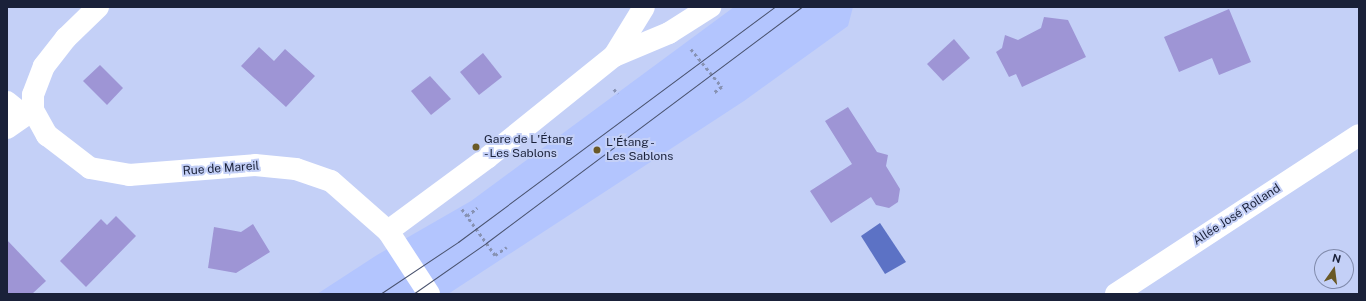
<!DOCTYPE html>
<html>
<head>
<meta charset="utf-8">
<style>
	body { margin:0 }
	#map { position:relative; width:1366px; height:301px; overflow:hidden; background:#c4d0f7; font-family:"Public Sans",sans-serif }
	div>[style] { position:absolute }
	.built>* { inset:0; background:#b3c5fe }
	.water>* { inset:0; background:#5c72c5 }
	.building>* { inset:0; background:#9e95d5 }
	.path>* { height:2.5px; margin-top:-1.25px; transform-origin:0; background:repeating-linear-gradient(90deg,#8792b3 0 3px,transparent 0 6px) }
	.street>* { height:22px; margin:-11px; padding:0 11px; transform-origin:11px; border-radius:11px; background:#fff }
	.tram>* { height:1px; margin:-0.5px; padding:0 0.5px; transform-origin:0.5px; border-radius:0.5px; background:#4a536f }
	.dots>* { width:11px; height:11px; translate:-50% -50%; box-sizing:border-box; border:2px solid #c4d0f7; border-radius:50% }
	span { translate:-50% -50%; white-space:nowrap; text-align:center; line-height:1.15; -webkit-text-stroke:4px #c4d0f7; paint-order:stroke }
	.poi-label { font-size:12px; color:#1a2139 }
	.left { translate:0 -50%; text-align:left }
	.street-label { font-size:12px; color:#1a2139 }
	.frame { position:absolute; inset:0; border:8px solid #1a2139; pointer-events:none }
	.north { position:absolute; left:1314px; top:249px; width:40px; height:40px; box-sizing:border-box; background:#c4d0f7; border:1px solid #808aab; border-radius:50%; rotate:14deg; font-size:11px; font-weight:700; line-height:16px; text-align:center; color:#1a2139 }
	.north::after { content:''; display:block; margin:auto; width:14px; height:18px; background:#6a5926; clip-path:polygon(50% 0,100% 100%,50% 72%,0 100%) }
</style>
</head>
<body>
<div id="map">
	<div class="built">
		<i style="clip-path:polygon(734px 7px,853px 7px,848px 26px,744px 101px,448px 294px,317px 294px,377px 255px,471px 201px)"></i>
	</div>
	<div class="water">
		<i style="clip-path:polygon(880px 223px,906px 262px,885px 274px,861px 236px)"></i>
	</div>
	<div class="building">
		<i style="clip-path:polygon(1229px 9px,1251px 62px,1219px 75px,1212px 58px,1179px 72px,1164px 37px)"></i>
		<i style="clip-path:polygon(1044px 17px,1068px 20px,1086px 57px,1022px 87px,1016px 74px,1009px 77px,996px 52px,1002px 48px,1005px 35px,1018px 40px,1041px 28px)"></i>
		<i style="clip-path:polygon(954px 39px,970px 58px,943px 81px,927px 64px)"></i>
		<i style="clip-path:polygon(259px 47px,274px 61px,285px 49px,315px 76px,286px 107px,241px 66px)"></i>
		<i style="clip-path:polygon(483px 53px,502px 77px,479px 95px,460px 72px)"></i>
		<i style="clip-path:polygon(100px 65px,123px 88px,107px 105px,83px 81px)"></i>
		<i style="clip-path:polygon(430px 76px,451px 99px,431px 115px,411px 91px)"></i>
		<i style="clip-path:polygon(848px 107px,877px 152px,888px 155px,886px 166px,900px 189px,898px 202px,889px 208px,876px 205px,871px 197px,831px 223px,810px 191px,852px 164px,825px 121px)"></i>
		<i style="clip-path:polygon(116px 216px,136px 236px,86px 287px,60px 261px,101px 219px,107px 225px)"></i>
		<i style="clip-path:polygon(253px 224px,270px 252px,236px 273px,208px 268px,214px 227px,241px 232px)"></i>
		<i style="clip-path:polygon(7px 240px,46px 281px,32px 294px,7px 294px)"></i>
	</div>
	<div class="path">
		<i style="left:691px;top:49px;width:49px;rotate:50.8deg"></i>
		<i style="left:722px;top:87px;width:10px;rotate:143deg"></i>
		<i style="left:614px;top:89px;width:6px;rotate:51deg"></i>
		<i style="left:462px;top:209px;width:57px;rotate:54.3deg"></i>
		<i style="left:495px;top:255px;width:14px;rotate:-34deg"></i>
		<i style="left:467px;top:216px;width:13px;rotate:-39deg"></i>
	</div>
	<div class="street">
		<i style="left:98px;top:7px;width:45px;rotate:135.9deg"></i>
		<i style="left:66px;top:38px;width:36px;rotate:128deg"></i>
		<i style="left:44px;top:66px;width:31px;rotate:111deg"></i>
		<i style="left:33px;top:95px;width:15px;rotate:90deg"></i>
		<i style="left:33px;top:110px;width:29px;rotate:61deg"></i>
		<i style="left:47px;top:135px;width:54px;rotate:37.5deg"></i>
		<i style="left:90px;top:168px;width:40px;rotate:10deg"></i>
		<i style="left:129px;top:175px;width:126px;rotate:-4.5deg"></i>
		<i style="left:255px;top:165px;width:41px;rotate:5.6deg"></i>
		<i style="left:296px;top:169px;width:37px;rotate:19deg"></i>
		<i style="left:331px;top:181px;width:76px;rotate:41.3deg"></i>
		<i style="left:388px;top:231px;width:75px;rotate:56.9deg"></i>
		<i style="left:614px;top:56px;width:57px;rotate:-58.5deg"></i>
		<i style="left:7px;top:102px;width:22px;rotate:39deg"></i>
		<i style="left:7px;top:128px;width:32px;rotate:-35deg"></i>
		<i style="left:388px;top:231px;width:123px;rotate:-36.4deg"></i>
		<i style="left:487px;top:158px;width:163px;rotate:-38.8deg"></i>
		<i style="left:614px;top:56px;width:60px;rotate:-22.7deg"></i>
		<i style="left:669px;top:33px;width:49px;rotate:-32.4deg"></i>
		<i style="left:1116px;top:294px;width:290px;rotate:-33.2deg"></i>
	</div>
	<div class="tram">
		<i style="left:380px;top:294px;width:94px;rotate:-33.7deg"></i>
		<i style="left:458px;top:242px;width:394px;rotate:-36.6deg"></i>
		<i style="left:413px;top:294px;width:89px;rotate:-34.9deg"></i>
		<i style="left:486px;top:243px;width:394px;rotate:-36.8deg"></i>
	</div>
	<div class="dots">
		<i style="left:476px;top:147px;background:#6a5926"></i>
		<i style="left:597px;top:150px;background:#6a5926"></i>
	</div>
	<div class="poi-label">
		<span class="left" style="left:484px;top:147px">Gare de L'Étang<br>- Les Sablons</span>
		<span class="left" style="left:606px;top:150px">L'Étang -<br>Les Sablons</span>
	</div>
	<div class="street-label">
		<span style="left:221px;top:169px;rotate:-4deg">Rue de Mareil</span>
		<span style="left:1237px;top:215px;rotate:-33deg">Allée José Rolland</span>
	</div>
	<div class="frame"></div>
	<div class="north">N</div>
</div>
</body>
</html>
